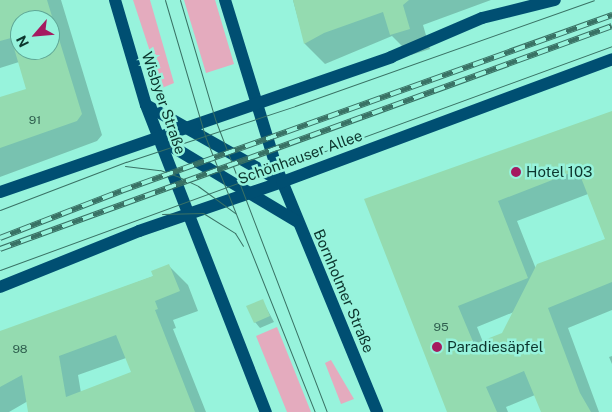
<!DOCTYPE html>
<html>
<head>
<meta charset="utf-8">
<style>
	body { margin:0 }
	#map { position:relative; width:612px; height:412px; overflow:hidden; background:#97f3dc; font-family:"Public Sans",sans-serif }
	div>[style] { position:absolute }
	.green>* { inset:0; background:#e4abbe }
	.shadow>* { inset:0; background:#0003 }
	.building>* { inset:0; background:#94dbb0 }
	.primary>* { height:12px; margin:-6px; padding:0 6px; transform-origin:6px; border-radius:6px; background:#004f72 }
	.tram>* { height:1px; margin:-0.5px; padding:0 0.5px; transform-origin:0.5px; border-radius:0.5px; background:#397265 }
	.rail>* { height:5.5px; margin-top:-2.75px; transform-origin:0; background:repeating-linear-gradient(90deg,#97f3dc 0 11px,#397265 0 22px); box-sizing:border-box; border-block:1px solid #397265 }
	.dots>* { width:14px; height:14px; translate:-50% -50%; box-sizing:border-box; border:2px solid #97f3dc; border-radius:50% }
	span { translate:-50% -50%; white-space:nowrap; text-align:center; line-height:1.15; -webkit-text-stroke:5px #97f3dc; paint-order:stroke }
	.number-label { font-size:12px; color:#2e5e4e }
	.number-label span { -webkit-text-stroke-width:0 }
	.street-label { font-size:15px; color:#0c352d }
	.poi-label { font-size:15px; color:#0c352d }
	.left { translate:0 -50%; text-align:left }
	.north { position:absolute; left:10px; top:10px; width:50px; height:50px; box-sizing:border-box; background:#97f3dc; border:1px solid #5fa796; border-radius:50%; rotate:243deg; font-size:14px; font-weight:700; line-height:20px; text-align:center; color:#0c352d }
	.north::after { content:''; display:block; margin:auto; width:18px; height:22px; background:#a51a60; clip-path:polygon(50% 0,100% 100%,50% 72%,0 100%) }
</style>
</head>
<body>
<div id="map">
	<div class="green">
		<i style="clip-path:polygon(133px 0,150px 0,174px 83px,162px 88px)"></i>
		<i style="clip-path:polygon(184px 0,215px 0,234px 64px,206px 73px)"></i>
		<i style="clip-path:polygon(277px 327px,311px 412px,287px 412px,256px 336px)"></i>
		<i style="clip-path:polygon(331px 360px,354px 399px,341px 404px,325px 363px)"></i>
	</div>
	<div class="shadow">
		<i style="clip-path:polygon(evenodd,0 0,61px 0,102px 135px,97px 141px,0 177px,0 99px,28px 90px,19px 62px,0 68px,0 0,20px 20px,50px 20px,50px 50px,20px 50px,20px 20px)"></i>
		<i style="clip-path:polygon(293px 0,491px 0,423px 25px,430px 49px,411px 55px,392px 36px,325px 64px,305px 44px)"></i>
		<i style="clip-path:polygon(evenodd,612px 112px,612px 310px,568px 328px,599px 412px,542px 412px,535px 395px,506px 407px,508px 412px,450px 412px,366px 200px,612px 112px,588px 194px,607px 240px,536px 269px,517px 221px,588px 194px,612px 112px,514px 312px,503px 334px,483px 342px,477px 327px,514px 312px)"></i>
		<i style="clip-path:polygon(evenodd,169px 266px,188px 285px,198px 311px,173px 320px,176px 328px,173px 329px,206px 412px,30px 412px,28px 401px,9px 412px,0 412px,0 333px,154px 276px,169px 266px,126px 358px,133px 373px,81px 393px,78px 375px,126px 358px)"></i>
		<i style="clip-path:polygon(262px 300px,274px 322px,260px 328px,255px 322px)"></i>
		<i style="clip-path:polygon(612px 356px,612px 364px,609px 357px)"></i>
	</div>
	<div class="building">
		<i style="clip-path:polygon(evenodd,0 0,47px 0,82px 114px,77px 121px,0 148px,0 97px,26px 89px,11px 38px,0 41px,0 0,20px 20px,50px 20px,50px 50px,20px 50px,20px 20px)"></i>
		<i style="clip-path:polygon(293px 0,409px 0,403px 5px,410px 29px,390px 35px,383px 12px,324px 33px,304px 44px)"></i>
		<i style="clip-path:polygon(evenodd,612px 111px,612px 282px,548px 308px,580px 393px,591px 412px,541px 412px,524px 371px,486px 387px,497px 412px,447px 412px,364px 199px,612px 111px,578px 170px,605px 239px,537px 264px,502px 333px,474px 344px,458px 306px,528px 278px,498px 201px,578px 170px)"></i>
		<i style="clip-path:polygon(evenodd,169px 264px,180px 291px,155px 301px,158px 309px,155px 310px,195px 412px,28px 412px,22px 375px,0 387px,0 331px,153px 276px,151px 271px,169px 264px,116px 335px,131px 372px,66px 397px,59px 356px,116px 335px)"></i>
		<i style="clip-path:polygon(263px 299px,270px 316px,254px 323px,246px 306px)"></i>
	</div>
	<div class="primary">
		<i style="left:115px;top:0;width:109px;rotate:73.6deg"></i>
		<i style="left:146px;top:105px;width:330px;rotate:68.7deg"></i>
		<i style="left:225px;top:0;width:177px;rotate:72.9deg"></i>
		<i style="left:277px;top:169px;width:263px;rotate:67.6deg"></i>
		<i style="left:146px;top:105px;width:156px;rotate:29.5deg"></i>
		<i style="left:158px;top:138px;width:163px;rotate:31deg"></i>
		<i style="left:0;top:192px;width:414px;rotate:-19deg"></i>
		<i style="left:391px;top:57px;width:99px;rotate:-23.2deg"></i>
		<i style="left:482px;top:18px;width:75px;rotate:-13.9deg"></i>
		<i style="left:0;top:287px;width:150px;rotate:-21.9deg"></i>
		<i style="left:139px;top:231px;width:151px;rotate:-18.9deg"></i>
		<i style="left:282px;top:182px;width:352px;rotate:-20.4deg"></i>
	</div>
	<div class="tram">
		<i style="left:165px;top:0;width:142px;rotate:73.6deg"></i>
		<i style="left:205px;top:136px;width:297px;rotate:68.3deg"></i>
		<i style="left:180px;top:0;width:124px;rotate:73.6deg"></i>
		<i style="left:215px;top:119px;width:314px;rotate:69.1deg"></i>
		<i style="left:125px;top:166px;width:35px;rotate:7deg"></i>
		<i style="left:160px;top:170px;width:20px;rotate:20deg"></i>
		<i style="left:179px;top:177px;width:21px;rotate:25deg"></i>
		<i style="left:198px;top:186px;width:46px;rotate:36.1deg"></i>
		<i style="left:0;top:210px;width:135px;rotate:-20.9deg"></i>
		<i style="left:126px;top:162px;width:178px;rotate:-18.3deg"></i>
		<i style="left:295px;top:106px;width:317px;rotate:-19.5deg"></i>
		<i style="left:162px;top:214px;width:41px;rotate:-1.4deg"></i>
		<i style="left:203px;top:213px;width:38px;rotate:32deg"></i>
		<i style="left:235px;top:233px;width:15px;rotate:58deg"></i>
		<i style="left:0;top:270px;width:652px;rotate:-20.1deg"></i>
	</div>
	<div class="rail">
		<i style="left:0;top:238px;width:130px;rotate:-21.2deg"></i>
		<i style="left:121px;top:191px;width:522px;rotate:-19.72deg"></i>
		<i style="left:0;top:249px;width:651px;rotate:-20.02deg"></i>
	</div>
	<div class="dots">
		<i style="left:516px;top:172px;background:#a51a60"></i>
		<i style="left:437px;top:347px;background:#a51a60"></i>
	</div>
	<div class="number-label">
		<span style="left:35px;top:121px">91</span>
		<span style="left:441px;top:328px">95</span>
		<span style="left:20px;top:350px">98</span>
	</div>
	<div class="street-label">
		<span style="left:164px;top:103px;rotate:71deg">Wisbyer Straße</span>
		<span style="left:300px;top:157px;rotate:-20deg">Schönhauser Allee</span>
		<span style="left:344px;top:291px;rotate:67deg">Bornholmer Straße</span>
	</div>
	<div class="poi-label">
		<span class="left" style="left:526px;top:172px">Hotel 103</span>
		<span class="left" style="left:447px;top:347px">Paradiesäpfel</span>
	</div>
	<div class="north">N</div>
</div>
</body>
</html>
